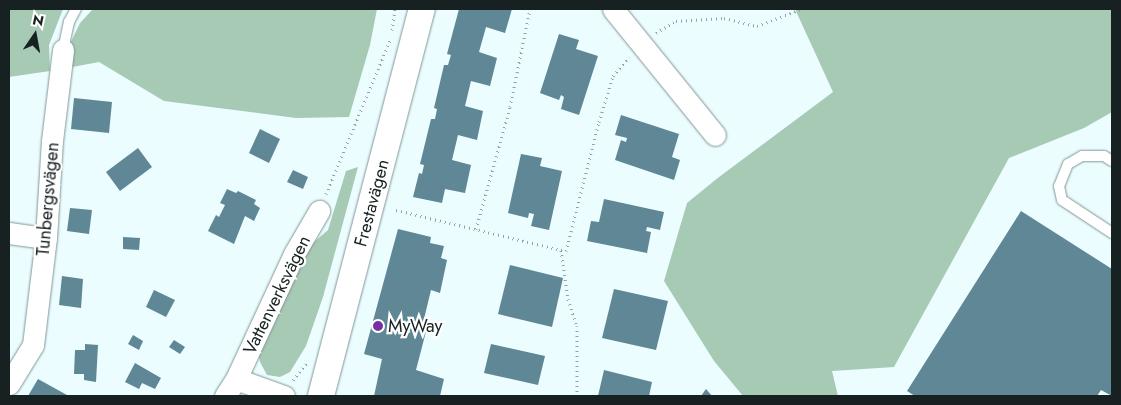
<!DOCTYPE html>
<html>
<head>
<meta charset="utf-8">
<style>
	body { margin:0 }
	#map { position:relative; width:1121px; height:405px; overflow:hidden; background:#ebfdfe; font-family:Jost,sans-serif }
	div>[style] { position:absolute }
	.forest>* { inset:0; background:#a7cab4 }
	.building>* { inset:0; background:#5f8795 }
	.path>* { height:3px; margin-top:-1.5px; transform-origin:0; background:repeating-linear-gradient(90deg,#94a2a2 0 1px,transparent 0 5px) }
	.roads { filter:drop-shadow(0 0 1px #819697) drop-shadow(0 0 1px #819697) }
	.service>* { height:10px; margin:-5px; padding:0 5px; transform-origin:5px; border-radius:5px; background:#fff }
	.minor>* { height:21px; margin:-10.5px; padding:0 10.5px; transform-origin:10.5px; border-radius:10.5px; background:#fff }
	.tertiary>* { height:26px; margin:-13px; padding:0 13px; transform-origin:13px; border-radius:13px; background:#fff }
	.dots>* { width:14px; height:14px; translate:-50% -50%; box-sizing:border-box; border:2px solid #fff; border-radius:50% }
	span { translate:-50% -50%; white-space:nowrap; text-align:center; line-height:1.15; -webkit-text-stroke:4.5px #fff; paint-order:stroke }
	.street-label { font-size:18px; color:#182121 }
	.poi-label { font-size:18px; color:#182121 }
	.left { translate:0 -50%; text-align:left }
	.frame { position:absolute; inset:0; border:10px solid #182121; pointer-events:none }
	.north { position:absolute; left:10px; top:10px; width:50px; height:50px; -webkit-text-stroke:4px #fff; paint-order:stroke; rotate:12deg; font-size:14px; font-weight:700; line-height:20px; text-align:center; color:#182121 }
	.north::after { content:''; display:block; margin:auto; width:18px; height:22px; background:#182121; clip-path:polygon(50% 0,100% 100%,50% 72%,0 100%) }
</style>
</head>
<body>
<div id="map">
	<div class="forest">
		<i style="clip-path:polygon(9px 9px,63px 9px,49px 45px,50px 71px,9px 77px)"></i>
		<i style="clip-path:polygon(93px 9px,377px 9px,370px 45px,349px 117px,296px 118px,164px 101px,99px 62px,67px 68px,70px 44px,80px 23px)"></i>
		<i style="clip-path:polygon(795px 9px,1112px 9px,1112px 112px,1084px 128px,1009px 158px,894px 367px,832px 371px,838px 396px,743px 396px,714px 361px,664px 281px,687px 203px,719px 177px,833px 92px)"></i>
		<i style="clip-path:polygon(358px 167px,323px 297px,306px 346px,290px 372px,280px 377px,267px 375px,260px 362px,258px 352px,307px 248px,328px 230px,346px 171px)"></i>
	</div>
	<div class="building">
		<i style="clip-path:polygon(459px 9px,512px 9px,505px 33px,486px 27px,479px 52px,497px 58px,490px 86px,471px 81px,465px 106px,483px 111px,477px 140px,458px 135px,452px 160px,471px 165px,465px 193px,445px 189px,442px 203px,413px 197px,419px 173px,422px 174px,424px 165px,420px 164px,431px 119px,435px 119px,437px 109px,434px 108px,444px 65px,448px 65px,451px 55px,447px 54px)"></i>
		<i style="clip-path:polygon(559px 34px,579px 40px,576px 49px,598px 56px,579px 115px,561px 109px,564px 97px,561px 95px,559px 100px,540px 93px)"></i>
		<i style="clip-path:polygon(74px 98px,112px 102px,109px 133px,71px 129px)"></i>
		<i style="clip-path:polygon(621px 115px,679px 134px,672px 157px,680px 160px,674px 180px,615px 160px,621px 140px,626px 142px,627px 138px,615px 135px)"></i>
		<i style="clip-path:polygon(260px 129px,280px 139px,269px 163px,249px 153px)"></i>
		<i style="clip-path:polygon(138px 148px,152px 167px,120px 191px,106px 172px)"></i>
		<i style="clip-path:polygon(521px 154px,542px 158px,540px 166px,562px 171px,549px 230px,531px 226px,534px 214px,529px 213px,528px 218px,508px 213px)"></i>
		<i style="clip-path:polygon(293px 170px,308px 177px,303px 189px,287px 182px)"></i>
		<i style="clip-path:polygon(227px 189px,236px 193px,238px 191px,256px 200px,254px 204px,260px 208px,254px 221px,245px 216px,234px 244px,208px 231px,216px 215px,219px 217px,225px 205px,220px 203px)"></i>
		<i style="clip-path:polygon(604px 199px,664px 212px,660px 230px,647px 227px,646px 231px,651px 232px,647px 253px,587px 241px,591px 221px,599px 222px)"></i>
		<i style="clip-path:polygon(70px 208px,92px 210px,89px 234px,67px 231px)"></i>
		<i style="clip-path:polygon(1021px 211px,1112px 269px,1112px 396px,1101px 390px,1097px 396px,915px 396px,907px 391px)"></i>
		<i style="clip-path:polygon(398px 229px,431px 237px,430px 243px,444px 246px,441px 258px,447px 260px,440px 293px,431px 290px,424px 319px,429px 320px,416px 370px,444px 379px,440px 396px,374px 396px,382px 359px,364px 354px)"></i>
		<i style="clip-path:polygon(123px 237px,140px 238px,139px 250px,123px 249px)"></i>
		<i style="clip-path:polygon(510px 265px,563px 278px,552px 327px,498px 314px)"></i>
		<i style="clip-path:polygon(62px 276px,83px 279px,81px 308px,59px 305px)"></i>
		<i style="clip-path:polygon(614px 289px,668px 301px,656px 350px,602px 338px)"></i>
		<i style="clip-path:polygon(154px 290px,175px 300px,166px 317px,146px 307px)"></i>
		<i style="clip-path:polygon(133px 335px,143px 341px,139px 350px,128px 344px)"></i>
		<i style="clip-path:polygon(174px 340px,185px 347px,180px 354px,169px 347px)"></i>
		<i style="clip-path:polygon(85px 344px,98px 345px,96px 382px,84px 380px,84px 374px,74px 374px,75px 350px,85px 350px)"></i>
		<i style="clip-path:polygon(491px 344px,545px 356px,538px 385px,484px 373px)"></i>
		<i style="clip-path:polygon(135px 363px,161px 378px,155px 389px,142px 383px,139px 389px,125px 382px)"></i>
		<i style="clip-path:polygon(604px 370px,652px 382px,649px 396px,598px 396px)"></i>
		<i style="clip-path:polygon(38px 379px,67px 395px,66px 396px,28px 396px)"></i>
		<i style="clip-path:polygon(706px 389px,712px 396px,701px 396px)"></i>
	</div>
	<div class="path">
		<i style="left:392px;top:30px;width:21px;rotate:-82deg"></i>
		<i style="left:656px;top:33px;width:23px;rotate:-31deg"></i>
		<i style="left:676px;top:21px;width:48px;rotate:-3.6deg"></i>
		<i style="left:724px;top:18px;width:34px;rotate:14deg"></i>
		<i style="left:757px;top:26px;width:47px;rotate:-21.1deg"></i>
		<i style="left:326px;top:194px;width:169px;rotate:-67.4deg"></i>
		<i style="left:396px;top:210px;width:175px;rotate:13.6deg"></i>
		<i style="left:566px;top:251px;width:133px;rotate:-75.7deg"></i>
		<i style="left:599px;top:122px;width:48px;rotate:-73.1deg"></i>
		<i style="left:613px;top:76px;width:25px;rotate:-50deg"></i>
		<i style="left:476px;top:229px;width:127px;rotate:-74.4deg"></i>
		<i style="left:510px;top:107px;width:100px;rotate:-78.5deg"></i>
		<i style="left:561px;top:250px;width:49px;rotate:81.9deg"></i>
		<i style="left:568px;top:299px;width:28px;rotate:72deg"></i>
		<i style="left:577px;top:326px;width:70px;rotate:90deg"></i>
		<i style="left:293px;top:380px;width:22px;rotate:-51deg"></i>
	</div>
	<div class="roads">
		<div class="service">
			<i style="left:63px;top:50px;width:29px;rotate:-78deg"></i>
			<i style="left:69px;top:22px;width:15px;rotate:-62deg"></i>
			<i style="left:1112px;top:161px;width:9px;rotate:-148deg"></i>
			<i style="left:1104px;top:156px;width:22px;rotate:180deg"></i>
			<i style="left:1082px;top:156px;width:16px;rotate:150deg"></i>
			<i style="left:1068px;top:164px;width:24px;rotate:112deg"></i>
			<i style="left:1059px;top:186px;width:14px;rotate:78deg"></i>
			<i style="left:1062px;top:200px;width:60px;rotate:33.4deg"></i>
		</div>
		<div class="minor">
			<i style="left:613px;top:9px;width:162px;rotate:51deg"></i>
			<i style="left:9px;top:233px;width:37px;rotate:8deg"></i>
			<i style="left:236px;top:379px;width:51px;rotate:19.5deg"></i>
			<i style="left:9px;top:384px;width:46px;rotate:-58.4deg"></i>
			<i style="left:33px;top:345px;width:108px;rotate:-83.1deg"></i>
			<i style="left:46px;top:238px;width:97px;rotate:-86.5deg"></i>
			<i style="left:52px;top:141px;width:92px;rotate:-83.1deg"></i>
			<i style="left:225px;top:396px;width:20px;rotate:-57deg"></i>
			<i style="left:236px;top:379px;width:138px;rotate:-65.1deg"></i>
			<i style="left:294px;top:254px;width:50px;rotate:-59.8deg"></i>
		</div>
		<div class="tertiary">
			<i style="left:321px;top:396px;width:400px;rotate:-75.4deg"></i>
		</div>
	</div>
	<div class="dots">
		<i style="left:378px;top:326px;background:#7630a3"></i>
	</div>
	<div class="street-label">
		<span style="left:48px;top:199px;rotate:-85deg">Tunbergsvägen</span>
		<span style="left:372px;top:203px;rotate:-75deg">Frestavägen</span>
		<span style="left:277px;top:295px;rotate:-64deg">Vattenverksvägen</span>
	</div>
	<div class="poi-label">
		<span class="left" style="left:388px;top:326px">MyWay</span>
	</div>
	<div class="frame"></div>
	<div class="north">N</div>
</div>
</body>
</html>
